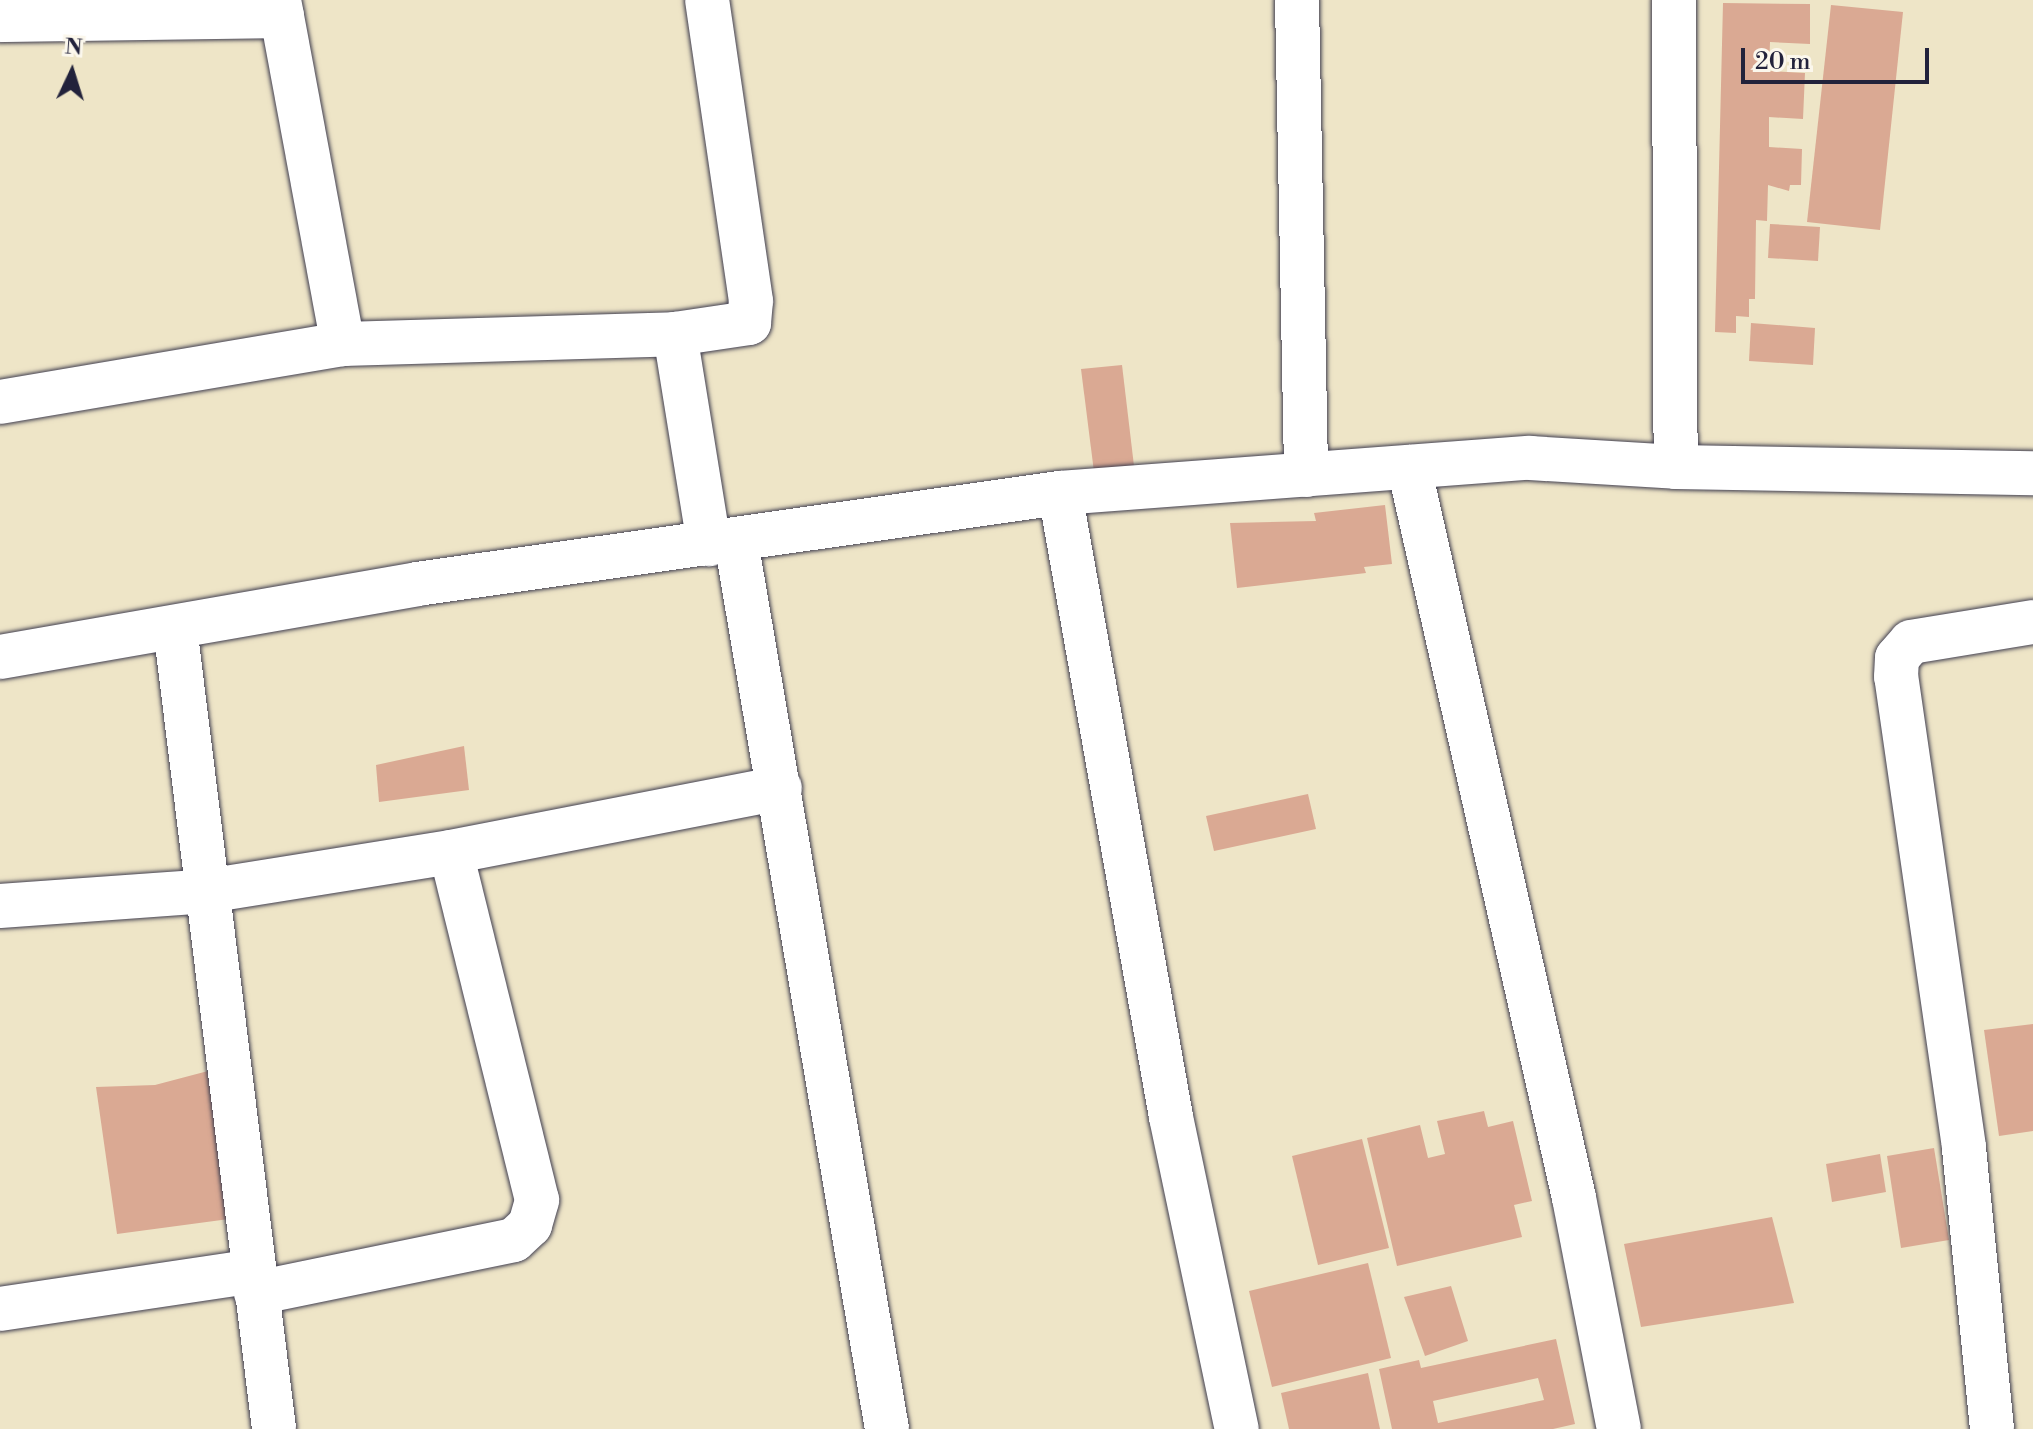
<!DOCTYPE html>
<html>
<head>
<meta charset="utf-8">
<style>
	body { margin:0 }
	#map { position:relative; width:2033px; height:1429px; overflow:hidden; background:#eee5c7; font-family:"Libre Bodoni",serif }
	div>[style] { position:absolute }
	.building>* { inset:0; background:#daa993 }
	.roads { filter:drop-shadow(0 0 2px #413f50) drop-shadow(0 0 2px #413f50) }
	.street>* { height:44px; margin:-22px; padding:0 22px; transform-origin:22px; border-radius:22px; background:#fff }
	span { translate:-50% -50%; white-space:nowrap; text-align:center; line-height:1.15; -webkit-text-stroke:7px #fbf7ec; paint-order:stroke }
	.north { position:absolute; left:32px; top:32px; width:80px; height:80px; -webkit-text-stroke:6px #fbf7ec; paint-order:stroke; rotate:4deg; font-size:22px; font-weight:700; line-height:32px; text-align:center; color:#22223b }
	.north::after { content:''; display:block; margin:auto; width:28px; height:36px; background:#22223b; clip-path:polygon(50% 0,100% 100%,50% 72%,0 100%) }
	.scale { position:absolute; left:1741px; top:48px; width:188px; height:36px; box-sizing:border-box; border:4px solid #22223b; border-top:0; padding-left:10px; font-size:24px; line-height:28px; white-space:nowrap; color:#22223b; -webkit-text-stroke:6px #fbf7ec; paint-order:stroke }
</style>
</head>
<body>
<div id="map">
	<div class="building">
		<i style="clip-path:polygon(1723px 3px,1810px 4px,1810px 44px,1770px 42px,1769px 71px,1805px 73px,1803px 119px,1769px 117px,1769px 147px,1802px 149px,1801px 185px,1790px 185px,1789px 191px,1768px 185px,1767px 221px,1756px 220px,1755px 299px,1749px 299px,1749px 317px,1736px 316px,1736px 333px,1715px 332px)"></i>
		<i style="clip-path:polygon(1831px 5px,1903px 12px,1880px 230px,1807px 222px)"></i>
		<i style="clip-path:polygon(1770px 224px,1820px 227px,1818px 261px,1768px 258px)"></i>
		<i style="clip-path:polygon(1751px 323px,1815px 328px,1813px 365px,1749px 361px)"></i>
		<i style="clip-path:polygon(1122px 365px,1134px 466px,1094px 472px,1081px 369px)"></i>
		<i style="clip-path:polygon(1385px 505px,1392px 564px,1364px 567px,1366px 573px,1237px 588px,1230px 523px,1316px 521px,1314px 513px)"></i>
		<i style="clip-path:polygon(464px 746px,469px 790px,379px 802px,376px 765px)"></i>
		<i style="clip-path:polygon(1308px 794px,1316px 829px,1214px 851px,1206px 816px)"></i>
		<i style="clip-path:polygon(2033px 1024px,2033px 1131px,1999px 1136px,1984px 1030px)"></i>
		<i style="clip-path:polygon(208px 1071px,229px 1219px,117px 1234px,96px 1087px,155px 1085px)"></i>
		<i style="clip-path:polygon(1484px 1111px,1488px 1127px,1513px 1121px,1532px 1201px,1514px 1205px,1522px 1237px,1397px 1266px,1367px 1138px,1420px 1125px,1428px 1158px,1445px 1154px,1437px 1121px)"></i>
		<i style="clip-path:polygon(1362px 1139px,1389px 1248px,1318px 1265px,1292px 1156px)"></i>
		<i style="clip-path:polygon(1934px 1148px,1949px 1240px,1901px 1248px,1887px 1156px)"></i>
		<i style="clip-path:polygon(1880px 1154px,1886px 1192px,1832px 1202px,1826px 1164px)"></i>
		<i style="clip-path:polygon(1772px 1217px,1794px 1303px,1641px 1327px,1624px 1244px)"></i>
		<i style="clip-path:polygon(1368px 1263px,1391px 1358px,1272px 1387px,1249px 1291px)"></i>
		<i style="clip-path:polygon(1451px 1286px,1468px 1341px,1425px 1356px,1404px 1297px)"></i>
		<i style="clip-path:polygon(evenodd,1556px 1339px,1575px 1424px,1553px 1429px,1392px 1429px,1379px 1369px,1419px 1360px,1421px 1368px,1556px 1339px,1538px 1378px,1544px 1400px,1438px 1423px,1433px 1401px,1538px 1378px)"></i>
		<i style="clip-path:polygon(1368px 1373px,1380px 1429px,1289px 1429px,1281px 1393px)"></i>
	</div>
	<div class="roads">
		<div class="street">
			<i style="left:279px;top:0;width:350px;rotate:79.5deg"></i>
			<i style="left:1297px;top:0;width:475px;rotate:88.9deg"></i>
			<i style="left:1674px;top:0;width:467px;rotate:89.8deg"></i>
			<i style="left:0;top:20px;width:282px;rotate:-0.8deg"></i>
			<i style="left:675px;top:334px;width:213px;rotate:80.8deg"></i>
			<i style="left:0;top:402px;width:348px;rotate:-9.6deg"></i>
			<i style="left:343px;top:344px;width:332px;rotate:-1.7deg"></i>
			<i style="left:675px;top:334px;width:75px;rotate:-8.5deg"></i>
			<i style="left:749px;top:323px;width:22px;rotate:-85deg"></i>
			<i style="left:751px;top:301px;width:304px;rotate:-98.3deg"></i>
			<i style="left:1409px;top:467px;width:749px;rotate:77.28deg"></i>
			<i style="left:1574px;top:1198px;width:235px;rotate:79deg"></i>
			<i style="left:1060px;top:493px;width:634px;rotate:79.91deg"></i>
			<i style="left:1171px;top:1117px;width:319px;rotate:78.1deg"></i>
			<i style="left:736px;top:541px;width:901px;rotate:80.35deg"></i>
			<i style="left:175px;top:627px;width:808px;rotate:82.96deg"></i>
			<i style="left:0;top:657px;width:423px;rotate:-9.9deg"></i>
			<i style="left:417px;top:584px;width:649px;rotate:-8.06deg"></i>
			<i style="left:1060px;top:493px;width:471px;rotate:-4.3deg"></i>
			<i style="left:1530px;top:458px;width:146px;rotate:3.5deg"></i>
			<i style="left:1676px;top:467px;width:357px;rotate:1deg"></i>
			<i style="left:0;top:906px;width:208px;rotate:-4.1deg"></i>
			<i style="left:207px;top:891px;width:247px;rotate:-9.1deg"></i>
			<i style="left:451px;top:852px;width:335px;rotate:-11deg"></i>
			<i style="left:256px;top:1293px;width:263px;rotate:-11.6deg"></i>
			<i style="left:514px;top:1240px;width:22px;rotate:-43deg"></i>
			<i style="left:530px;top:1225px;width:26px;rotate:-74deg"></i>
			<i style="left:537px;top:1200px;width:358px;rotate:-103.9deg"></i>
			<i style="left:0;top:1309px;width:256px;rotate:-8.5deg"></i>
			<i style="left:1992px;top:1429px;width:283px;rotate:-95.7deg"></i>
			<i style="left:1964px;top:1147px;width:475px;rotate:-98.2deg"></i>
			<i style="left:1896px;top:677px;width:19px;rotate:-87deg"></i>
			<i style="left:1897px;top:658px;width:21px;rotate:-49deg"></i>
			<i style="left:1911px;top:642px;width:124px;rotate:-9.3deg"></i>
		</div>
	</div>
	<div class="north">N</div>
	<div class="scale">20 m</div>
</div>
</body>
</html>
